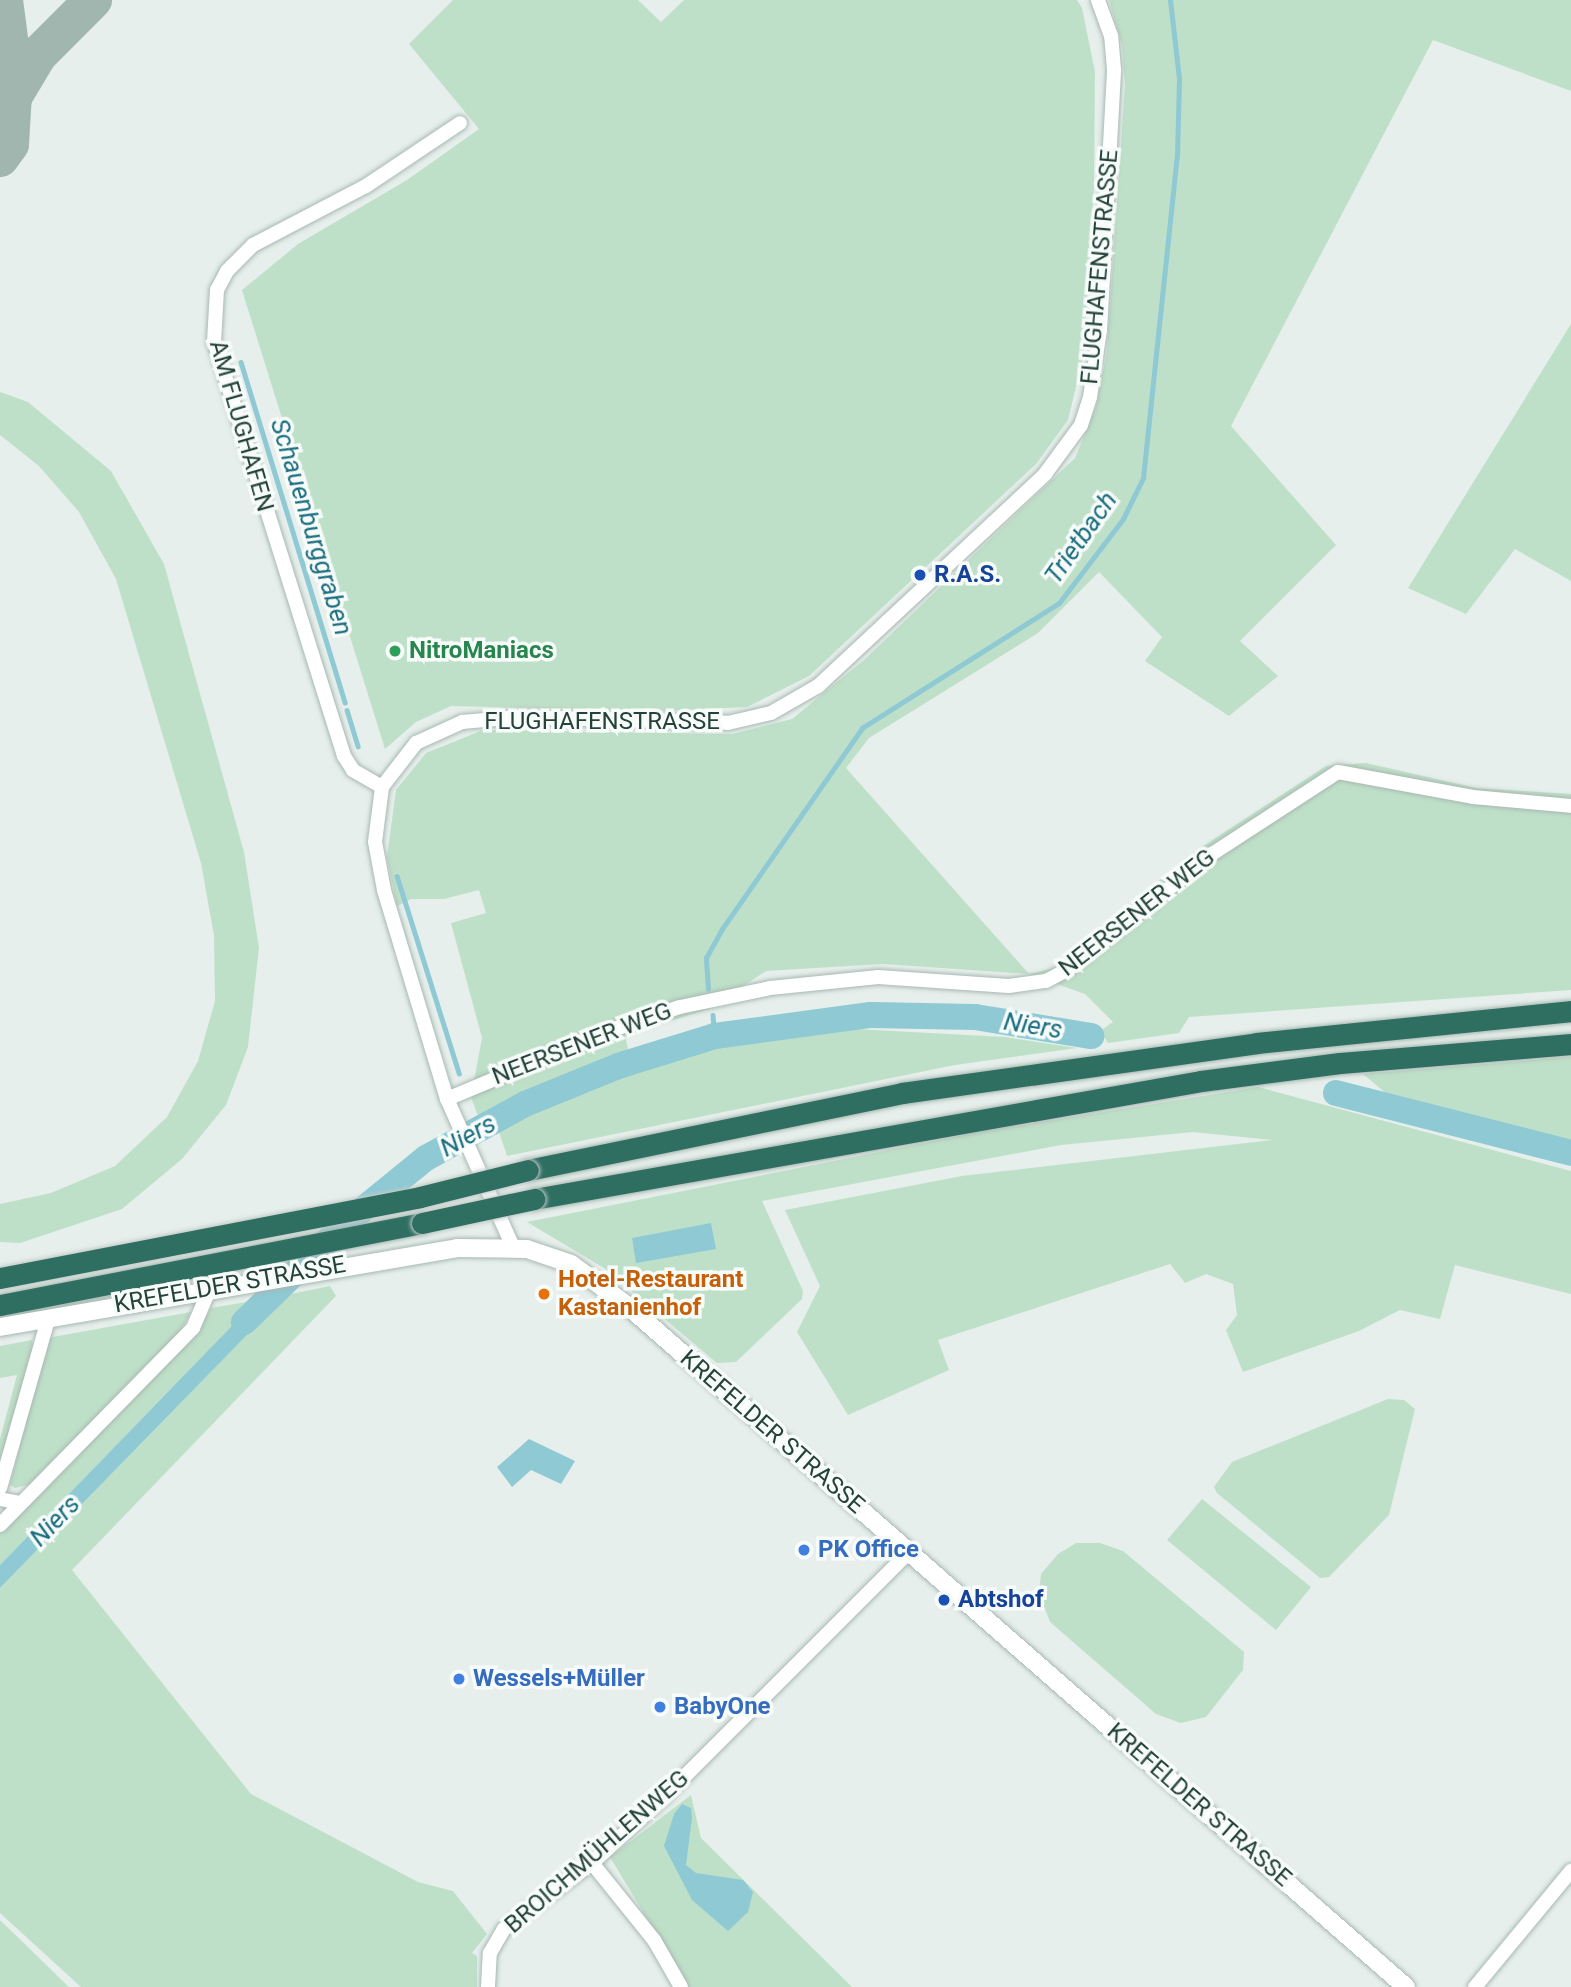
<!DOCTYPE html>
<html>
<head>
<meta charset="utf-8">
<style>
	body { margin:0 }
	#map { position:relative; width:1571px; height:1987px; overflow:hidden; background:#e6efeb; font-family:Roboto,sans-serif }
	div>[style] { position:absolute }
	.green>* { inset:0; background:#bfe0c8 }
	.water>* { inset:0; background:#8ec9d4 }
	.stream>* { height:4.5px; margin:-2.25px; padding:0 2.25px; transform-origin:2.25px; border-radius:2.25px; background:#8ec9d4 }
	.river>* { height:26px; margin:-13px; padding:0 13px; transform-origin:13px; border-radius:13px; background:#8ec9d4 }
	.taxiway>* { height:38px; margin:-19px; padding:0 19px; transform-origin:19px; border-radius:19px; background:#a2b6b0 }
	.roads { filter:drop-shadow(0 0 2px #a8b8b2) drop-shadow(0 0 2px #a8b8b2) }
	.minor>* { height:14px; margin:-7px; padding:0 7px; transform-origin:7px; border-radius:7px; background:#fff }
	.tertiary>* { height:18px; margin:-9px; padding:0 9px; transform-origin:9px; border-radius:9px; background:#fff }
	.motorway>* { height:21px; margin:-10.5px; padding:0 10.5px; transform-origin:10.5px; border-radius:10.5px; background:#2f6f62 }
	.bridges { filter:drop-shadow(0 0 2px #c2cac8) drop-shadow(0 0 2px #c2cac8) }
	.motorway-bridge>* { height:21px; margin:-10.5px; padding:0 10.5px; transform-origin:10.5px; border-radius:10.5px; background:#2f6f62 }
	.dots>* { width:19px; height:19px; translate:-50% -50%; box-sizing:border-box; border:4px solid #f7fbf9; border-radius:50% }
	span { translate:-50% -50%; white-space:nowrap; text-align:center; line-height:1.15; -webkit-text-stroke:7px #f7fbf9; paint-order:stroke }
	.street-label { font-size:24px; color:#24423a }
	.transit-label { font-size:24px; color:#164399; font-weight:700 }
	.left { translate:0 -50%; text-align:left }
	.leisure-label { font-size:24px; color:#27864d; font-weight:700 }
	.food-label { font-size:24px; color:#c56008; font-weight:700 }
	.shop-label { font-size:24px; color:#366cbe; font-weight:700 }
	.water-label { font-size:26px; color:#1c6f80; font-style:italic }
</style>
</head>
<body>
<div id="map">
	<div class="green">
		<i style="clip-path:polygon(453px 0,638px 0,661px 22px,684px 0,1077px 0,1082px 8px,1095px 72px,1094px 186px,1084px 353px,1068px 420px,1036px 464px,809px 676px,747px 707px,659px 711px,451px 706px,416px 722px,385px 749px,242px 290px,298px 244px,407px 180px,479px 129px,409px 44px)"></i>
		<i style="clip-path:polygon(1109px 0,1571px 0,1571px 91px,1433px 40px,1231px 426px,1336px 545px,1240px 641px,1278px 676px,1229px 716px,1145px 661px,1162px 637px,1099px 572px,1038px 633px,869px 738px,846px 768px,1029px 974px,1059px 967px,1188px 856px,1326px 766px,1366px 763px,1476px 788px,1571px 794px,1571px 990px,1189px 1017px,1179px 1033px,1108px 1043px,1100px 1031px,1113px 1022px,1085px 994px,1029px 974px,883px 964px,766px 971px,734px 992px,715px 995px,709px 1009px,625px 1035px,629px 1054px,481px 1124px,471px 1097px,482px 1038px,451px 923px,486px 913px,479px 890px,444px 899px,411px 899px,397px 906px,387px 857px,396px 790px,426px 753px,483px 730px,732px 734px,792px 719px,864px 660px,1075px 458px,1096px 407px,1107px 352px,1125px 84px,1122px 45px)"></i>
		<i style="clip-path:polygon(1571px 324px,1571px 581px,1515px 549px,1466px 614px,1408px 588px)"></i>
		<i style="clip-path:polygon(0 392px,28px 402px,111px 471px,164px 564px,244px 852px,259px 948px,248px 1047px,226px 1105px,182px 1159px,122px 1209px,20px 1243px,0 1242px,0 1204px,51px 1193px,115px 1166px,167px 1117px,198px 1061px,215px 1001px,214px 936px,201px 863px,116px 579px,79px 512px,39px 466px,0 435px)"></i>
		<i style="clip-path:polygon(856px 1029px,1004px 1037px,1077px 1048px,955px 1065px,507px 1156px,497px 1126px,536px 1105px,621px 1074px,711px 1049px)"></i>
		<i style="clip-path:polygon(1571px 1057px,1571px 1147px,1388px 1095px,1363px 1074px)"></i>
		<i style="clip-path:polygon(1258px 1087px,1571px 1171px,1571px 1294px,1455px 1265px,1440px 1319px,1400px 1310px,1359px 1331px,1243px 1372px,1226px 1330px,1237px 1315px,1233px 1284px,1206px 1274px,1185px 1283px,1170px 1264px,938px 1340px,949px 1370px,848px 1415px,797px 1332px,820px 1286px,785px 1210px,962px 1176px,1273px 1140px,1193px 1132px,1061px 1145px,762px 1201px,803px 1291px,802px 1299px,736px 1362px,717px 1363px,604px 1268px,527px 1222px,980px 1132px)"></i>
		<i style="clip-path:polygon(330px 1286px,336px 1296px,72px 1570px,251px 1794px,418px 1882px,453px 1891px,487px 1934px,472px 1953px,477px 1956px,477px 1987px,81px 1987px,0 1913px,0 1588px,286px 1295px)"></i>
		<i style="clip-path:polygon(257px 1300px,0 1565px,0 1534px,197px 1332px,211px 1308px)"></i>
		<i style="clip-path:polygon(191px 1312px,175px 1341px,35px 1483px,15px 1488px,10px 1485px,47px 1338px)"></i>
		<i style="clip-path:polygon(32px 1340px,33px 1347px,0 1468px,0 1439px,17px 1375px,0 1378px,0 1346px)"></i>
		<i style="clip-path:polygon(1388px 1399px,1404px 1400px,1415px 1409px,1389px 1515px,1329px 1577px,1320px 1578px,1217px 1493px,1214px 1487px,1232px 1462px)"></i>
		<i style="clip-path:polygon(1202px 1499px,1311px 1587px,1276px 1630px,1167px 1540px)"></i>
		<i style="clip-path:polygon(1076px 1543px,1100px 1543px,1123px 1551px,1244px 1652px,1243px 1670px,1206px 1717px,1181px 1723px,1156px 1714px,1050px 1622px,1039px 1593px,1041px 1574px,1058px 1554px)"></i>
		<i style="clip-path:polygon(691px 1795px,701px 1838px,852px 1987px,688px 1987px,610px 1857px)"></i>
		<i style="clip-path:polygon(0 1920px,69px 1987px,0 1987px)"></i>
	</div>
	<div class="water">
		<i style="clip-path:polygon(711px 1223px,716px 1249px,636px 1263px,632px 1238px)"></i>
		<i style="clip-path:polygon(286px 1295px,0 1588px,0 1565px,257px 1300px)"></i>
		<i style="clip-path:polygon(529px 1439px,575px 1461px,561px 1484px,531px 1470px,512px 1487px,497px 1467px)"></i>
		<i style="clip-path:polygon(682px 1804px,691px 1808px,692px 1818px,686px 1865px,696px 1873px,743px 1880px,753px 1892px,748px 1912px,728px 1931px,692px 1900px,664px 1846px,674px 1814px)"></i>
	</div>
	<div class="stream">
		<i style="left:241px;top:362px;width:356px;rotate:73deg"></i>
		<i style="left:347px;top:710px;width:38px;rotate:73deg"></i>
		<i style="left:397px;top:876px;width:207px;rotate:72.5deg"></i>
		<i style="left:708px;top:989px;width:31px;rotate:-94deg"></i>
		<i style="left:706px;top:958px;width:33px;rotate:-61deg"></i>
		<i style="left:722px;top:929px;width:245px;rotate:-55.1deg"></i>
		<i style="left:862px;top:728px;width:233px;rotate:-32.4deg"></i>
		<i style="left:1059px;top:603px;width:106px;rotate:-52.7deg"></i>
		<i style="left:1123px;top:519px;width:46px;rotate:-64deg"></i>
		<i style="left:1143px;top:478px;width:324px;rotate:-84deg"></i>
		<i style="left:1177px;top:156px;width:77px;rotate:-88.5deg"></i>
		<i style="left:1179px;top:79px;width:80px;rotate:-96.5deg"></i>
		<i style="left:713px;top:1015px;width:21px;rotate:85deg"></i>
	</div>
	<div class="river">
		<i style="left:1336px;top:1093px;width:243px;rotate:14.3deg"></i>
		<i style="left:244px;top:1322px;width:141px;rotate:-44.1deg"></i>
		<i style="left:345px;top:1224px;width:104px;rotate:-39.2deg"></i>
		<i style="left:426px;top:1158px;width:113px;rotate:-28.6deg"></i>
		<i style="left:525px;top:1104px;width:100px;rotate:-22.2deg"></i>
		<i style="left:618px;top:1066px;width:102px;rotate:-17.2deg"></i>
		<i style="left:715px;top:1036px;width:157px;rotate:-7.7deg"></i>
		<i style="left:871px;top:1015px;width:104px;rotate:1.1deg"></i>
		<i style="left:975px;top:1017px;width:118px;rotate:9.3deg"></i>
	</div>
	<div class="taxiway">
		<i style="left:13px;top:97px;width:49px;rotate:-59.2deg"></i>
		<i style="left:38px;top:55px;width:78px;rotate:-45deg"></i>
		<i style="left:0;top:158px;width:17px;rotate:-54deg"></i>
		<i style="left:10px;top:144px;width:67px;rotate:-86.6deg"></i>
		<i style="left:14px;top:77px;width:78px;rotate:-97.4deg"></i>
	</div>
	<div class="roads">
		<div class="minor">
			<i style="left:382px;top:787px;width:34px;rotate:-150deg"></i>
			<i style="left:353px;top:770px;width:17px;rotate:-123deg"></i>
			<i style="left:344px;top:756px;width:434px;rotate:-107.4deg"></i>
			<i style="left:214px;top:342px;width:52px;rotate:-86.7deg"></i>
			<i style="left:217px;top:290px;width:21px;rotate:-62deg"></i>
			<i style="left:227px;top:271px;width:37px;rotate:-45deg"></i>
			<i style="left:253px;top:245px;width:127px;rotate:-27.6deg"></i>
			<i style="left:366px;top:186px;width:113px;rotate:-33.8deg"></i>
			<i style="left:447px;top:1099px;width:173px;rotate:-22.8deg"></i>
			<i style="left:606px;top:1032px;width:78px;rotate:-18.7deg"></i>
			<i style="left:680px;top:1007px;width:92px;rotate:-11.9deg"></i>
			<i style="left:770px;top:988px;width:109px;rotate:-5.8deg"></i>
			<i style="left:878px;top:977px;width:131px;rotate:3.9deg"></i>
			<i style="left:1009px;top:986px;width:37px;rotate:-8deg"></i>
			<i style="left:1046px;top:981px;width:27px;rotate:-28deg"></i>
			<i style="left:1070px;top:968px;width:182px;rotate:-38.8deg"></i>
			<i style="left:1212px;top:854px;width:150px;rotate:-33.1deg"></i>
			<i style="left:1338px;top:772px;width:137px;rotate:10.5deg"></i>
			<i style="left:1473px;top:797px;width:98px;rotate:5.2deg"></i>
			<i style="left:513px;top:1247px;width:162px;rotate:-114deg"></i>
			<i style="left:447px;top:1099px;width:218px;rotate:-106.8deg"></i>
			<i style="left:384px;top:890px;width:49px;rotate:-100.6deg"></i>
			<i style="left:375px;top:842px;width:55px;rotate:-82.7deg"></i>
			<i style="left:382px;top:787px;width:56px;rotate:-52.3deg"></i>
			<i style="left:416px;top:743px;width:51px;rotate:-24.5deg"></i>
			<i style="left:462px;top:722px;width:56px;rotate:-5.1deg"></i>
			<i style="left:518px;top:717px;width:210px;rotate:1.6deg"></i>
			<i style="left:728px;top:723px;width:44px;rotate:-13.1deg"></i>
			<i style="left:771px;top:713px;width:54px;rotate:-29.9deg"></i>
			<i style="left:818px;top:686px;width:311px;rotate:-43deg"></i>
			<i style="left:1045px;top:474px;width:61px;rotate:-53.7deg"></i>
			<i style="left:1081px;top:425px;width:29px;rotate:-72deg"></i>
			<i style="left:1090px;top:397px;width:68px;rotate:-81.5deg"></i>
			<i style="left:1100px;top:330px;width:261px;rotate:-86.9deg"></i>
			<i style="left:1114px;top:69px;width:33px;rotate:-95deg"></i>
			<i style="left:1111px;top:36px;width:38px;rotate:-110deg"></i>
			<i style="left:0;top:1488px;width:176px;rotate:-74.1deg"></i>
			<i style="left:0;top:1499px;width:21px;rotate:11deg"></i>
			<i style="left:0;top:1525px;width:276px;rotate:-45.6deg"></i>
			<i style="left:193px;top:1328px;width:43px;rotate:-67deg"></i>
			<i style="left:592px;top:1863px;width:99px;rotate:51.2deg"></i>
			<i style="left:654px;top:1940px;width:54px;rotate:60.1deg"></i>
			<i style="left:488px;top:1987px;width:34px;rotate:-87deg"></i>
			<i style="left:490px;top:1953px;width:28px;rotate:-60deg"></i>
			<i style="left:504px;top:1929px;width:110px;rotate:-36.9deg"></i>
			<i style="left:592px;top:1863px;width:96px;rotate:-42.5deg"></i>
			<i style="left:663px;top:1798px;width:349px;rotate:-45deg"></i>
			<i style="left:1475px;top:1987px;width:151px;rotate:-50.4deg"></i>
		</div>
		<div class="tertiary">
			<i style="left:0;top:1327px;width:464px;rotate:-9.8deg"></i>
			<i style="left:457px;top:1248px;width:70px;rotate:0.8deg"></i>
			<i style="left:527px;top:1249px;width:46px;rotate:18.8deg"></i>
			<i style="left:571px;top:1264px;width:71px;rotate:36.4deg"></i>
			<i style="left:628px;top:1306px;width:1034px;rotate:41.2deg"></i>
		</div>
		<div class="motorway">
			<i style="left:528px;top:1170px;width:382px;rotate:-11.6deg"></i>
			<i style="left:902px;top:1093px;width:359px;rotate:-8deg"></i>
			<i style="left:1257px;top:1043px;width:316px;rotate:-5.8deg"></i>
			<i style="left:534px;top:1199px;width:677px;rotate:-10.03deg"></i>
			<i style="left:1201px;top:1081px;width:140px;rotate:-7.4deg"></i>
			<i style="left:1340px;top:1063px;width:232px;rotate:-4.7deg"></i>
			<i style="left:0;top:1305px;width:430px;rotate:-11deg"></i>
		</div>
	</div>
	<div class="bridges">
		<div class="motorway-bridge">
			<i style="left:422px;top:1223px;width:115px;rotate:-12.1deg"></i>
			<i style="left:0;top:1278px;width:428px;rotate:-10.9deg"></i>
			<i style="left:420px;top:1197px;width:111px;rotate:-14deg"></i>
		</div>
	</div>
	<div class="dots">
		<i style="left:920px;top:575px;background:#1a4fb4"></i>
		<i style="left:395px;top:651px;background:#2e9e5b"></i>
		<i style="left:544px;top:1294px;background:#e8710a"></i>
		<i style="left:804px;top:1550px;background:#3f7fe0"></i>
		<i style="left:944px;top:1600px;background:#1a4fb4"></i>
		<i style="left:459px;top:1679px;background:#3f7fe0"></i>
		<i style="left:660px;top:1707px;background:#3f7fe0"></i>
	</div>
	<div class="street-label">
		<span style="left:1100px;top:267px;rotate:-85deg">FLUGHAFENSTRASSE</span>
		<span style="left:241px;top:426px;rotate:74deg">AM FLUGHAFEN</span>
		<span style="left:602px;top:722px">FLUGHAFENSTRASSE</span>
		<span style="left:1137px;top:913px;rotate:-38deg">NEERSENER WEG</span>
		<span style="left:582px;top:1044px;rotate:-21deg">NEERSENER WEG</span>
		<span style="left:230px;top:1285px;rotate:-10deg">KREFELDER STRASSE</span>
		<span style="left:772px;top:1432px;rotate:41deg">KREFELDER STRASSE</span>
		<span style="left:1199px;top:1805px;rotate:41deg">KREFELDER STRASSE</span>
		<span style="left:597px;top:1852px;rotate:-41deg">BROICHMÜHLENWEG</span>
	</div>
	<div class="transit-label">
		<span class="left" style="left:934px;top:575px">R.A.S.</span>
		<span class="left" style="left:958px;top:1600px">Abtshof</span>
	</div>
	<div class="leisure-label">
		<span class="left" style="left:409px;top:651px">NitroManiacs</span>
	</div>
	<div class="food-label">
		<span class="left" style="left:558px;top:1294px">Hotel-Restaurant<br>Kastanienhof</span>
	</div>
	<div class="shop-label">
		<span class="left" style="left:818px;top:1550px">PK Office</span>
		<span class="left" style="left:473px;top:1679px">Wessels+Müller</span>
		<span class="left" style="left:674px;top:1707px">BabyOne</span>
	</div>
	<div class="water-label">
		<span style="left:311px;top:527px;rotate:73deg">Schauenburggraben</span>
		<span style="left:1081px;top:538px;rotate:-55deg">Trietbach</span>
		<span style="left:1033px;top:1026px;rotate:9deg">Niers</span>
		<span style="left:468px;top:1136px;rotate:-29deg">Niers</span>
		<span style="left:55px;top:1521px;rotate:-46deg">Niers</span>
	</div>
</div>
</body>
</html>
